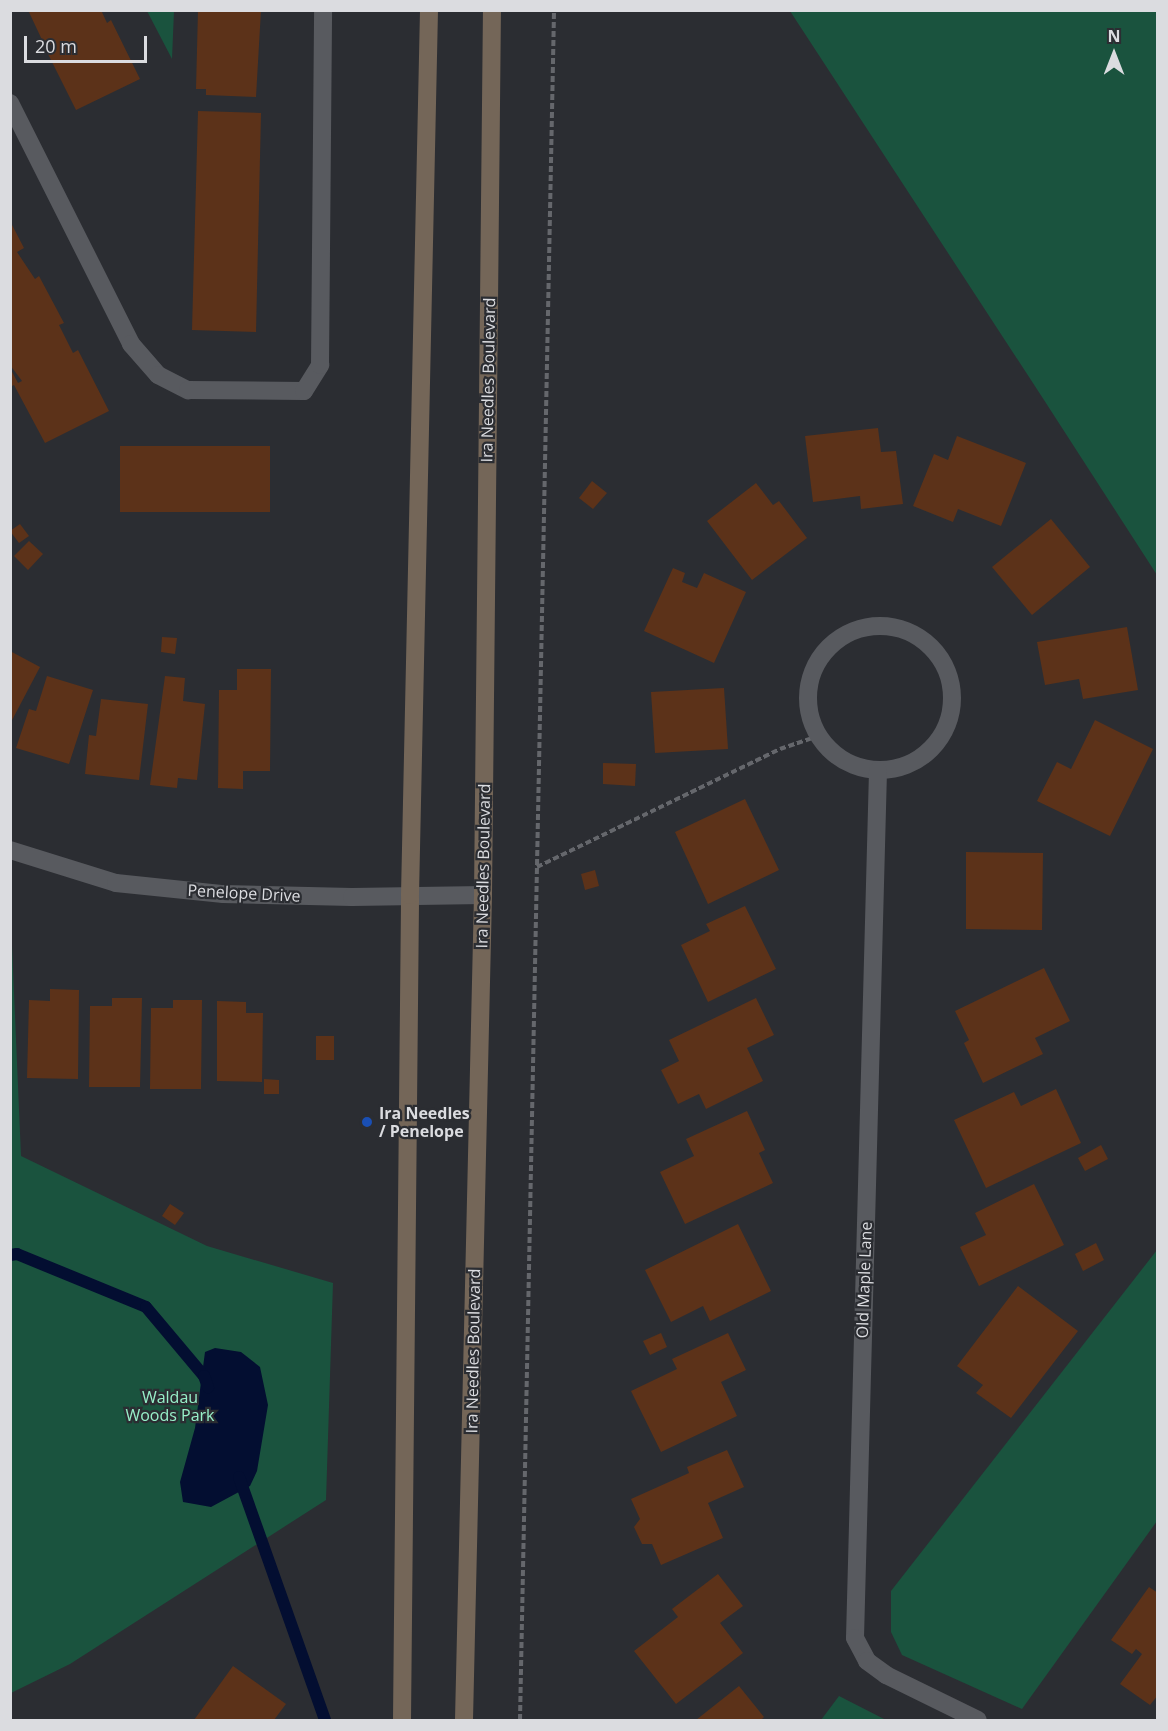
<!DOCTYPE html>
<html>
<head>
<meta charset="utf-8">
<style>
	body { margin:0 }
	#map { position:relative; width:1168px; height:1731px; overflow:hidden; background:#2b2d32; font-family:"Open Sans",sans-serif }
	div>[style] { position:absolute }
	.green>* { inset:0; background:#1a533e }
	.water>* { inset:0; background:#030e31 }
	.stream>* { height:12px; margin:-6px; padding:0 6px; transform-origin:6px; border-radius:6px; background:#030e31 }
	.building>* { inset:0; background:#5c3219 }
	.path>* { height:4px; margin-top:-2px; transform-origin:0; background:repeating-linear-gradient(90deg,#65676c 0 6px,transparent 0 9px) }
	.lane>* { height:18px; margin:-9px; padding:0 9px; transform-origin:9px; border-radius:9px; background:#585a5f }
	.street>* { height:18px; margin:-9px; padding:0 9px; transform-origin:9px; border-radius:9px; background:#585a5f }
	.street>.ring { margin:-9px; padding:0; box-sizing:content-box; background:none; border:18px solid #585a5f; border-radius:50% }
	.secondary>* { height:18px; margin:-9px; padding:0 9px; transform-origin:9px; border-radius:9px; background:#746658 }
	.dots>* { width:16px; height:16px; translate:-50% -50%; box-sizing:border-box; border:3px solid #2b2d32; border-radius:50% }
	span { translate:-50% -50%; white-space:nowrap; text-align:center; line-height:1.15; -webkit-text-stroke:4.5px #2b2d32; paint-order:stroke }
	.street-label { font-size:16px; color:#dbdce0 }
	.poi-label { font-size:16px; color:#dbdce0; font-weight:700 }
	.left { translate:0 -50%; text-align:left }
	.park-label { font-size:16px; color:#97f0c9 }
	.frame { position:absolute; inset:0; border:12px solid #dbdce0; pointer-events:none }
	.north { position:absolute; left:1084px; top:24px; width:60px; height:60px; -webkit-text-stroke:4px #2b2d32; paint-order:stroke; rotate:0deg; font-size:16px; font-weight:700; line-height:24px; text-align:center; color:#dbdce0 }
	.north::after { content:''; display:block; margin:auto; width:21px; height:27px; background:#dbdce0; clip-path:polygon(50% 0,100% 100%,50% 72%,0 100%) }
	.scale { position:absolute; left:24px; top:36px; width:123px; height:27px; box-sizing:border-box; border:3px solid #dbdce0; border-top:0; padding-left:8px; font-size:18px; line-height:21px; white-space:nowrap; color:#dbdce0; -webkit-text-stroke:4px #2b2d32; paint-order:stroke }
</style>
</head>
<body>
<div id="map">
	<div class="green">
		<i style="clip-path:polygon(147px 11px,174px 11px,172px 59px)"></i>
		<i style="clip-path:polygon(790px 11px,1157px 11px,1157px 575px,1044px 400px)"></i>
		<i style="clip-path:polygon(11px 922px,21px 1156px,207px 1246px,333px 1283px,326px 1500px,70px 1664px,11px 1693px)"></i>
		<i style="clip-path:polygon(1157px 1250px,1157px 1521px,1022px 1709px,902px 1655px,891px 1632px,891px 1591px)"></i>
		<i style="clip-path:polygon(839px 1696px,886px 1720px,821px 1720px)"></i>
	</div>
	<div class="water">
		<i style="clip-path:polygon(215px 1348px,241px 1352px,260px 1367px,268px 1405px,257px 1471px,250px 1486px,211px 1507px,183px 1502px,180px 1482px,195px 1428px,205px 1352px)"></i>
	</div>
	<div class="stream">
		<i style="left:10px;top:1255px;width:7px;rotate:-8deg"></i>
		<i style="left:17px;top:1254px;width:139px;rotate:22.3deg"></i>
		<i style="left:146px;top:1307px;width:90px;rotate:50deg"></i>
		<i style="left:204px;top:1376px;width:12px;rotate:70deg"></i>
		<i style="left:239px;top:1477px;width:258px;rotate:70.5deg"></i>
	</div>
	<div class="building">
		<i style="clip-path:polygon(28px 10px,101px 10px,107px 23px,111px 20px,140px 79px,76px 110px,47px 52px,53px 49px,48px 39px,43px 42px)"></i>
		<i style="clip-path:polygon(198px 10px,261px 10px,256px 97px,206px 95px,206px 89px,196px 89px)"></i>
		<i style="clip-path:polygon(198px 111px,261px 113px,256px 332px,192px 330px)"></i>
		<i style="clip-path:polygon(10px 221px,24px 248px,17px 252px,35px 279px,39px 276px,64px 323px,59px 325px,73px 353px,78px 350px,109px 411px,45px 443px,14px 385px,10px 387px,10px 368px,18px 383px,22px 381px,10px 365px)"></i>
		<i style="clip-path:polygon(878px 428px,881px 452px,896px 451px,903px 504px,861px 509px,860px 496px,813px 502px,805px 436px)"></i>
		<i style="clip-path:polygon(957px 436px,1026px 463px,1001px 526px,958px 509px,953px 522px,913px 506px,934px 454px,948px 460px)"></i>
		<i style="clip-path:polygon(120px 446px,270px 446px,270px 512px,120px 512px)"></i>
		<i style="clip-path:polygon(592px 481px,607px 493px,593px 509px,579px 498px)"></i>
		<i style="clip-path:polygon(756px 483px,773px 505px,779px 501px,807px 538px,752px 580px,707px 521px)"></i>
		<i style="clip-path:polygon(1051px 519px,1090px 567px,1032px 615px,992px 567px)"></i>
		<i style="clip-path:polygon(20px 524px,29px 536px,19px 543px,10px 531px)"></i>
		<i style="clip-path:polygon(29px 541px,43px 554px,28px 570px,14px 556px)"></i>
		<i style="clip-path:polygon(673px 568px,685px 573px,682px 582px,697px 588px,704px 573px,746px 592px,714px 663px,644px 631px)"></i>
		<i style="clip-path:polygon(1127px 627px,1138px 690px,1083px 699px,1079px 679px,1045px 685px,1037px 642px)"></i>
		<i style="clip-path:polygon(162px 637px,177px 638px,175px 654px,161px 652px)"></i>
		<i style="clip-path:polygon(10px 651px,40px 667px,10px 724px)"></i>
		<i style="clip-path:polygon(237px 669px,271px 669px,270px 771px,243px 771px,243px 789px,218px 788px,219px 690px,237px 690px)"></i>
		<i style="clip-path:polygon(47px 676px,93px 690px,69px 764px,16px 748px,29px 709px,36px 711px)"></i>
		<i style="clip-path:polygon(165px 676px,185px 678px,183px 701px,205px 704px,197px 780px,178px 778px,177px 788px,150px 785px)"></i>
		<i style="clip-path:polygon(724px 688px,728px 749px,655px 753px,651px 692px)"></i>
		<i style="clip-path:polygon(101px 699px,148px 704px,139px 780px,85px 774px,89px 735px,96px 736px)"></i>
		<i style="clip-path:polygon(1095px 720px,1153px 749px,1110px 836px,1037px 801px,1057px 762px,1071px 769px)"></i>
		<i style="clip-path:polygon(603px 763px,636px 764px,635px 786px,603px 784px)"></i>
		<i style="clip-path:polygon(745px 799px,779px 870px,708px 904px,675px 832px)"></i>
		<i style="clip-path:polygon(966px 852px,1043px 853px,1042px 930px,966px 929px)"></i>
		<i style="clip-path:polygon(595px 870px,599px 886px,585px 890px,581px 874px)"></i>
		<i style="clip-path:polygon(745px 906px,776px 969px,708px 1002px,681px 945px,710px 931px,706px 924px)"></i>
		<i style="clip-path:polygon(1044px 968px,1070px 1021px,1035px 1038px,1043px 1054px,983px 1083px,964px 1043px,969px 1040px,955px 1011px)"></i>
		<i style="clip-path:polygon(50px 989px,79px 990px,78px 1079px,27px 1078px,29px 1000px,50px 1001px)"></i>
		<i style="clip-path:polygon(112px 998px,142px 998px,140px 1087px,89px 1087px,90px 1006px,112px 1006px)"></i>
		<i style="clip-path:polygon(756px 998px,774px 1035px,747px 1048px,763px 1081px,706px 1109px,699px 1094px,678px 1104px,661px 1070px,679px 1061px,669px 1040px)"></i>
		<i style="clip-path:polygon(173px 1000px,202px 1000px,201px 1089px,150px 1089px,151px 1008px,173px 1008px)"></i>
		<i style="clip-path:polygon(217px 1001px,246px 1002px,246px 1013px,263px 1013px,262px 1082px,217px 1081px)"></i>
		<i style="clip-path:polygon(316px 1036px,334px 1036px,334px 1060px,316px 1060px)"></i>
		<i style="clip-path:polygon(264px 1079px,279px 1080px,279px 1094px,264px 1094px)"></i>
		<i style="clip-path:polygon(1056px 1089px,1081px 1143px,986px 1188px,954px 1120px,1014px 1092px,1021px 1106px)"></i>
		<i style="clip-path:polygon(747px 1111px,765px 1150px,759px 1153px,773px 1183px,685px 1224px,660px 1172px,694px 1156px,686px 1139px)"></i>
		<i style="clip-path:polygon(1101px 1145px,1108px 1159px,1085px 1171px,1078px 1158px)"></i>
		<i style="clip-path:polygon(1034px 1184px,1064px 1245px,979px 1286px,960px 1247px,986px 1235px,975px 1213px)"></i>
		<i style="clip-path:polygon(170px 1204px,184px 1213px,175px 1225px,162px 1216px)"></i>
		<i style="clip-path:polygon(738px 1224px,771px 1291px,710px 1321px,703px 1306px,671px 1322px,645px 1270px)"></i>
		<i style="clip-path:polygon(1096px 1243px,1104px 1260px,1083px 1271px,1075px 1254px)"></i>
		<i style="clip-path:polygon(1018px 1286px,1078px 1331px,1011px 1418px,976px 1393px,983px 1385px,957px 1366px)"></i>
		<i style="clip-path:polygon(661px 1333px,667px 1347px,650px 1355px,643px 1341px)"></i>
		<i style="clip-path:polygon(728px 1333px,746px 1370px,721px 1382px,737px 1416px,661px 1452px,631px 1391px,677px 1369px,672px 1359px)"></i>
		<i style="clip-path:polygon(727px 1450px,744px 1487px,708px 1503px,723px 1538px,661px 1565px,652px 1544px,642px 1544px,634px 1527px,640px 1519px,631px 1499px,689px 1473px,687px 1467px)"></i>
		<i style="clip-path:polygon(718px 1574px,743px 1606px,720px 1623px,743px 1653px,676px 1704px,634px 1651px,678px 1617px,672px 1609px)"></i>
		<i style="clip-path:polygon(1149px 1587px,1158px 1593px,1158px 1695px,1150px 1705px,1120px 1684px,1142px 1654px,1136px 1649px,1132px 1654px,1111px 1640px)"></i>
		<i style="clip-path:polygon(233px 1666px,286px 1704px,274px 1720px,194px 1720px)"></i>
		<i style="clip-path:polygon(739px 1686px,764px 1717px,761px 1720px,696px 1720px)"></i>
	</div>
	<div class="path">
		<i style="left:537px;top:867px;width:270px;rotate:-25.9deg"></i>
		<i style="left:780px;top:749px;width:40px;rotate:-18.9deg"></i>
		<i style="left:520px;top:1720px;width:1710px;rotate:-88.86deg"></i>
	</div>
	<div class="lane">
		<i style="left:10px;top:103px;width:270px;rotate:63.3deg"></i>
		<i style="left:131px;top:344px;width:41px;rotate:48.9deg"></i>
		<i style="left:158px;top:375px;width:34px;rotate:27deg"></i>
		<i style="left:188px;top:390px;width:116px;rotate:0.5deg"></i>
		<i style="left:304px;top:391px;width:31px;rotate:-58deg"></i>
		<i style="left:320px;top:365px;width:355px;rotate:-89.5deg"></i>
	</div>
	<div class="street">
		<i class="ring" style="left:808px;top:626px;width:126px;height:126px"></i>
		<i style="left:878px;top:771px;width:867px;rotate:91.52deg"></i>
		<i style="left:855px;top:1638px;width:26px;rotate:62deg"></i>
		<i style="left:867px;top:1661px;width:24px;rotate:36deg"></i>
		<i style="left:886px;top:1675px;width:102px;rotate:26.1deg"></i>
		<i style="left:10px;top:850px;width:111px;rotate:17.3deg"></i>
		<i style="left:116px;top:883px;width:108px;rotate:5.9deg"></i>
		<i style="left:223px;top:894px;width:129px;rotate:1.3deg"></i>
		<i style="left:352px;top:897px;width:131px;rotate:-0.9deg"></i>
	</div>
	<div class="secondary">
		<i style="left:402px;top:1720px;width:825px;rotate:-89.44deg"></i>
		<i style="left:410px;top:895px;width:885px;rotate:-88.77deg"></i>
		<i style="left:464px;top:1720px;width:825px;rotate:-88.68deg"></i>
		<i style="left:483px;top:895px;width:885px;rotate:-89.42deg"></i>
	</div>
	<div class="dots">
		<i style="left:367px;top:1122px;background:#1a4fb4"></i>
	</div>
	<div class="street-label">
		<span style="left:488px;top:380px;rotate:-89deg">Ira Needles Boulevard</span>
		<span style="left:483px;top:866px;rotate:-89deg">Ira Needles Boulevard</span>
		<span style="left:244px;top:893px;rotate:3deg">Penelope Drive</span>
		<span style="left:864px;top:1280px;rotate:-88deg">Old Maple Lane</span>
		<span style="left:473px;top:1351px;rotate:-89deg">Ira Needles Boulevard</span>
	</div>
	<div class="poi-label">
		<span class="left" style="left:379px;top:1122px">Ira Needles<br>/ Penelope</span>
	</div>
	<div class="park-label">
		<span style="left:170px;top:1406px">Waldau<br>Woods Park</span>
	</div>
	<div class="frame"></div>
	<div class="north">N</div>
	<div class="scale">20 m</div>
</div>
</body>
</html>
